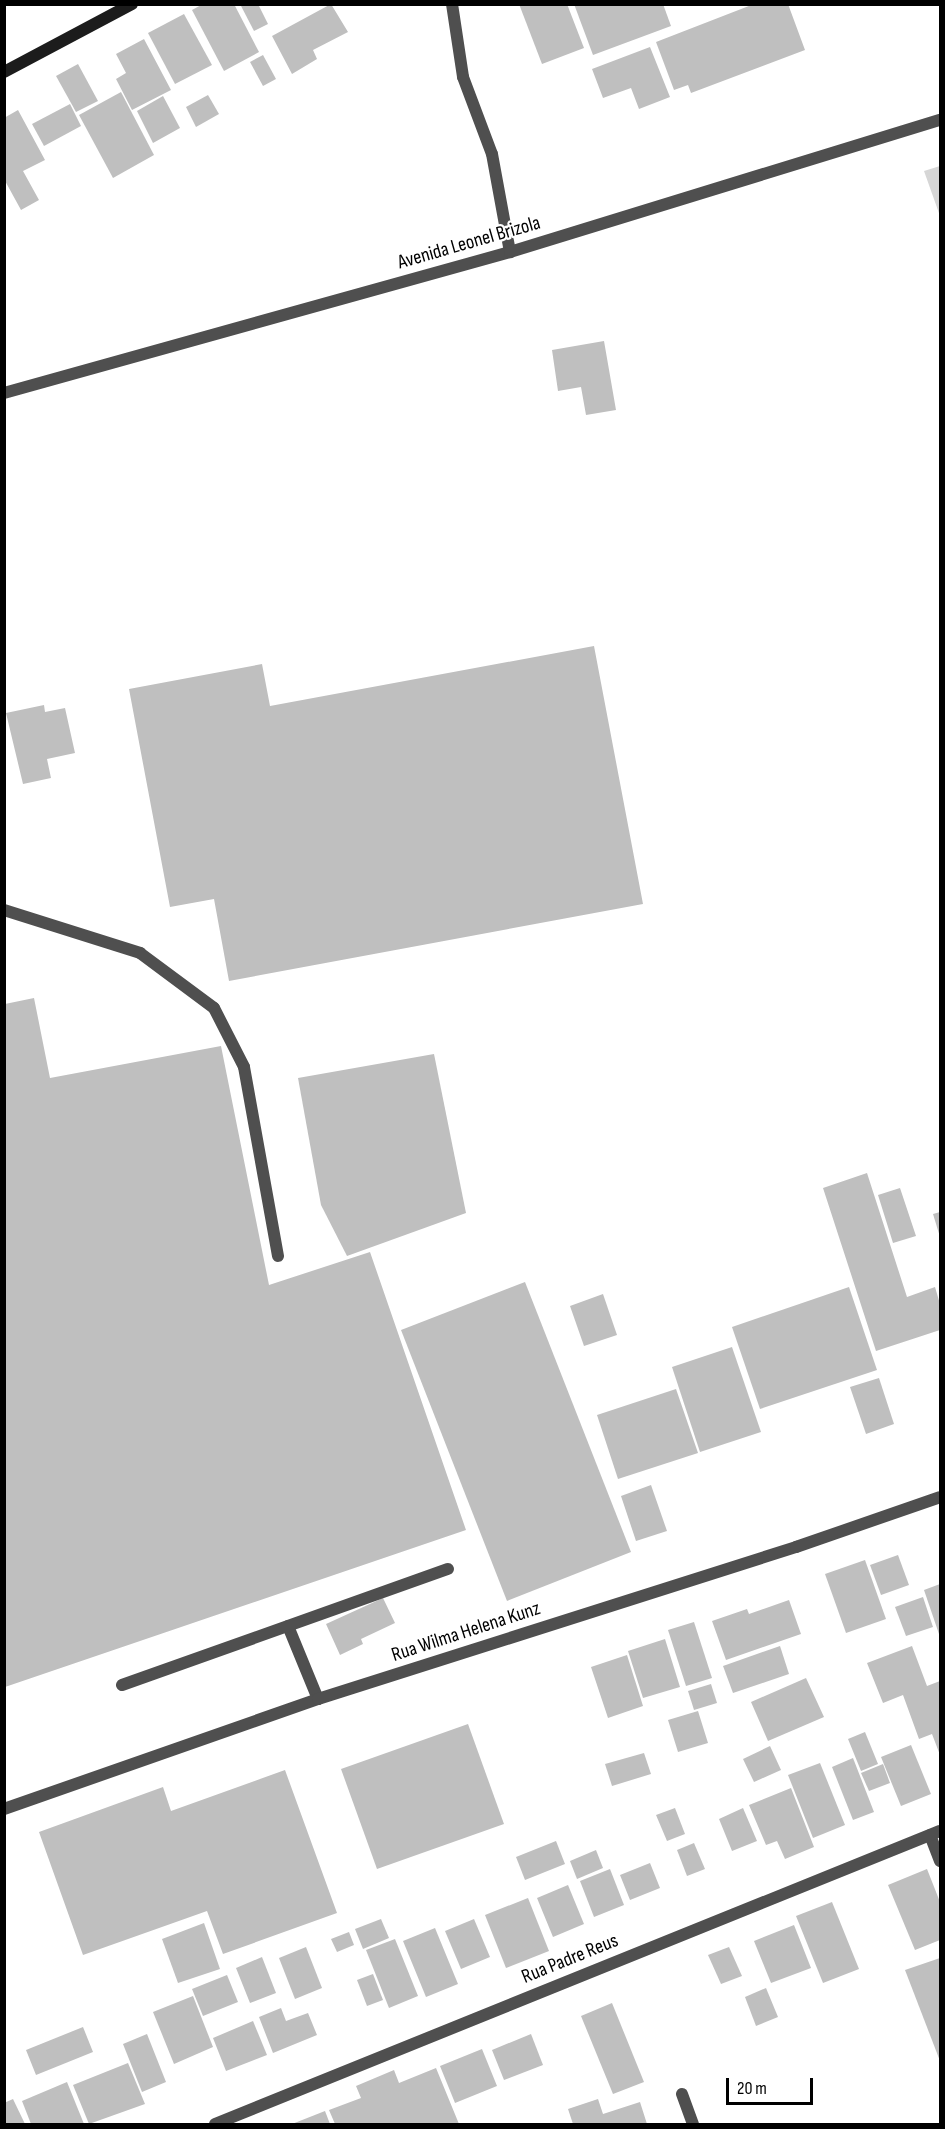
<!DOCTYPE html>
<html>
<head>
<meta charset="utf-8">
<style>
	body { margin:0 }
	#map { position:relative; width:945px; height:2129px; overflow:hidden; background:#fff; font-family:"Sofia Sans Condensed",sans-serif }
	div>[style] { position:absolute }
	.green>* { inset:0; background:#d6d6d6 }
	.building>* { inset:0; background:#bfbfbf }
	.lane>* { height:12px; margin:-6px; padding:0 6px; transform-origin:6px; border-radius:6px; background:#4f4f4f }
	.street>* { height:12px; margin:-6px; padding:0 6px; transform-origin:6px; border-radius:6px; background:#4f4f4f }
	.secondary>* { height:12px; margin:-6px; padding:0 6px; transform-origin:6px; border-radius:6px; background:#1c1c1c }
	span { translate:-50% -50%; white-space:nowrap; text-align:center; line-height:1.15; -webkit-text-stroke:4.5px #fff; paint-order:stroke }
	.street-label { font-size:20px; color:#000 }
	.frame { position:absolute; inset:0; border:6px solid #000; pointer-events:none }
	.scale { position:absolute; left:726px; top:2078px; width:87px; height:27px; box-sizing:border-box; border:3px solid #000; border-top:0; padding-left:8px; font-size:18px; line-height:21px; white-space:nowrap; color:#000; -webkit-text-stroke:4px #fff; paint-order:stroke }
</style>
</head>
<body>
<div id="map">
	<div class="green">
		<i style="clip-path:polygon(940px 166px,940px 216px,924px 171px)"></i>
	</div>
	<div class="building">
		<i style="clip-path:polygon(203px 4px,234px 4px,259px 52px,224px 71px,192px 10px)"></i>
		<i style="clip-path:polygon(240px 4px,258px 4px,268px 24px,254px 31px)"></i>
		<i style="clip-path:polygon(331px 4px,348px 32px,313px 50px,317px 59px,292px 74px,272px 36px)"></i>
		<i style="clip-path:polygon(519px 4px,567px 4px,584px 48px,542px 64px)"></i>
		<i style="clip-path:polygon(574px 4px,663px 4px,671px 26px,593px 55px)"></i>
		<i style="clip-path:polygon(754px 4px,788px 4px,805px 50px,691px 93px,688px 85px,674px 90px,656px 42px)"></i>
		<i style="clip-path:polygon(184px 14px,212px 65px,175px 84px,148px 33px)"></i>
		<i style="clip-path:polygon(144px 39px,171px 90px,132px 110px,116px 79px,126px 73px,116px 54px)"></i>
		<i style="clip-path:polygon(650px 47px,670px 97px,639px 109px,631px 88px,603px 98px,592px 69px)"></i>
		<i style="clip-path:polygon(263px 55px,276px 79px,263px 86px,250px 62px)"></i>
		<i style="clip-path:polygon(78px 64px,98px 101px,76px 112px,56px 76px)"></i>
		<i style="clip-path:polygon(121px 92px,154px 155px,113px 178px,79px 115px)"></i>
		<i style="clip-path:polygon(208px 95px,219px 114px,196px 127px,186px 107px)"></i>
		<i style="clip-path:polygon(163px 96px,180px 128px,153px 143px,137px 111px)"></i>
		<i style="clip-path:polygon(70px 104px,81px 126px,44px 146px,32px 124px)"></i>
		<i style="clip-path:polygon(18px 110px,45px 160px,23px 171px,39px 200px,21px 210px,4px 179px,4px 118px)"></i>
		<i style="clip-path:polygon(604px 341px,616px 410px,586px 415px,581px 387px,558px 391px,552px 350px)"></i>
		<i style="clip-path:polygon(594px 646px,643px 904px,229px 981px,214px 899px,170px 907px,129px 689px,262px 664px,270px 706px)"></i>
		<i style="clip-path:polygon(44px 705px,45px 712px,65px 708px,75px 753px,47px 759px,51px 778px,23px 784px,6px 713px)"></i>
		<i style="clip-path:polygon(34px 998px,50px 1078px,221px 1046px,269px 1285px,370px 1252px,466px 1530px,5px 1687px,5px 1004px)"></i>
		<i style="clip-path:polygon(434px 1054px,466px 1213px,347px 1256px,321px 1205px,298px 1078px)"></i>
		<i style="clip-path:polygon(867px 1173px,907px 1297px,935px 1287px,940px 1304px,940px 1330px,876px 1351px,823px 1188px)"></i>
		<i style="clip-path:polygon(900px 1188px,916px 1236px,893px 1243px,878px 1195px)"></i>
		<i style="clip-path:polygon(940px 1212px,940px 1237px,933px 1214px)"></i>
		<i style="clip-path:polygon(525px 1282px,631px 1552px,507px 1601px,401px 1330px)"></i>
		<i style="clip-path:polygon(849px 1287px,877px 1370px,760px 1409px,732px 1327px)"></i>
		<i style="clip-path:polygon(603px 1294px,617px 1335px,584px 1346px,570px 1306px)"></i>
		<i style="clip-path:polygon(732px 1347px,761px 1432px,700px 1452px,672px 1367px)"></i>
		<i style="clip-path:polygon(879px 1378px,894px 1424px,866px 1434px,850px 1387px)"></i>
		<i style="clip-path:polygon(676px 1389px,698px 1453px,618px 1479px,597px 1415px)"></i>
		<i style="clip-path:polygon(651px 1485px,667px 1531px,636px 1541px,621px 1496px)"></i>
		<i style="clip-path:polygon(898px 1555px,909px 1585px,881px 1595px,870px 1565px)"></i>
		<i style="clip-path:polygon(865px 1560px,886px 1619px,846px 1633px,825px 1574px)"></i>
		<i style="clip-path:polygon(940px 1584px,940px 1637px,924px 1590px)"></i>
		<i style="clip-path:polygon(923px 1597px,933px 1627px,906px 1636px,895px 1607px)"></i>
		<i style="clip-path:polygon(383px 1598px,395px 1623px,361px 1639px,363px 1644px,340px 1655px,326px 1624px)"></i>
		<i style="clip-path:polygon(789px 1600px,801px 1634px,726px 1660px,712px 1621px,747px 1609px,749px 1614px)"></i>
		<i style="clip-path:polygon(694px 1622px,712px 1678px,686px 1686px,668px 1630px)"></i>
		<i style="clip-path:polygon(665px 1639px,680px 1687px,643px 1698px,628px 1651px)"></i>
		<i style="clip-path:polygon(780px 1646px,789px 1674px,733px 1693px,723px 1666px)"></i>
		<i style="clip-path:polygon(912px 1646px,927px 1686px,940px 1681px,940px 1755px,932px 1734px,919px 1739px,903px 1695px,883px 1703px,867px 1663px)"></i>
		<i style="clip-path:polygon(627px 1655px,643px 1706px,608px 1718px,591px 1667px)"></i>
		<i style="clip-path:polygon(806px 1678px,824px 1717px,768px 1741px,751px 1702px)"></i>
		<i style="clip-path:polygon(711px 1684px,717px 1703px,694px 1710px,688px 1691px)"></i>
		<i style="clip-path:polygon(698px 1711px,708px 1743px,678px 1752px,668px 1720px)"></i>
		<i style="clip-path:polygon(468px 1724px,504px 1824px,377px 1869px,341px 1769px)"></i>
		<i style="clip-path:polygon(865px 1732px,878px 1764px,861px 1771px,848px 1739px)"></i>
		<i style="clip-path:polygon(911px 1745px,931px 1794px,901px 1806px,881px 1757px)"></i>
		<i style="clip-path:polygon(770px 1746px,781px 1770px,754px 1782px,743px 1759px)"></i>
		<i style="clip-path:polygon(644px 1753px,651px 1774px,612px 1786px,605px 1764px)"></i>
		<i style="clip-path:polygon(853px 1758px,874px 1812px,853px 1820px,832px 1767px)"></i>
		<i style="clip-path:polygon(820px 1763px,845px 1825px,813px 1838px,788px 1775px)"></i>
		<i style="clip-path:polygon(883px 1764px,890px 1783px,869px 1791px,861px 1773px)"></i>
		<i style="clip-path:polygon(285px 1770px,337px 1913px,223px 1954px,207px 1911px,83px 1955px,39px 1832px,163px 1787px,171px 1811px)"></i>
		<i style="clip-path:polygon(791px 1788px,814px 1847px,785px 1859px,777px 1841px,766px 1845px,749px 1805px)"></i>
		<i style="clip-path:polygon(675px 1808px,685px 1834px,667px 1841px,656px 1815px)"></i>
		<i style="clip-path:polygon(743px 1808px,757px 1841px,732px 1851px,719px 1819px)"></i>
		<i style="clip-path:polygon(556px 1841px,565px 1864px,525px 1880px,516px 1857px)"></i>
		<i style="clip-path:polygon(694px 1843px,705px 1869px,687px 1876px,677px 1850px)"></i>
		<i style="clip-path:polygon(596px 1850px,603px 1868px,577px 1879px,570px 1861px)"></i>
		<i style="clip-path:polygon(650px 1863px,660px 1888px,630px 1900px,620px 1875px)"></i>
		<i style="clip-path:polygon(610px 1869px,624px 1905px,594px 1917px,580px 1881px)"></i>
		<i style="clip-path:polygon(927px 1869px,940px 1902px,940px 1940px,915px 1950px,888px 1885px)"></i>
		<i style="clip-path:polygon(568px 1885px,584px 1924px,553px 1937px,537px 1898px)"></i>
		<i style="clip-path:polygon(528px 1898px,549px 1951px,506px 1968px,485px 1915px)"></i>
		<i style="clip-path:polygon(832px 1902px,859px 1969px,823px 1983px,796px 1916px)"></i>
		<i style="clip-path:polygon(381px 1919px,389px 1938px,363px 1949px,355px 1929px)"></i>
		<i style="clip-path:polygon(474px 1919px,490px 1957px,461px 1969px,445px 1931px)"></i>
		<i style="clip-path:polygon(204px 1923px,220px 1969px,178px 1983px,162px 1939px)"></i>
		<i style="clip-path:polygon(794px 1925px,811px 1968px,771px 1983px,754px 1941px)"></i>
		<i style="clip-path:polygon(435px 1928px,458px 1984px,426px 1997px,403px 1941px)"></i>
		<i style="clip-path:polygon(349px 1932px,354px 1945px,337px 1952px,331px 1939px)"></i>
		<i style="clip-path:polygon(395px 1939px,418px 1996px,389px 2008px,366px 1950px)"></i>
		<i style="clip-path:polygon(306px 1947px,322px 1988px,295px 1999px,279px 1958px)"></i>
		<i style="clip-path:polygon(729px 1947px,742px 1976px,721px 1984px,708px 1955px)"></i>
		<i style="clip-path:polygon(262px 1957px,276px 1993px,250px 2003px,236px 1968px)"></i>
		<i style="clip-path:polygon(940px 1958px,940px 2061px,905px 1970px)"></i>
		<i style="clip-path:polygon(373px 1974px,383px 2000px,367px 2006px,357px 1980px)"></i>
		<i style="clip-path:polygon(227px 1975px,238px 2002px,203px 2016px,192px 1989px)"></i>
		<i style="clip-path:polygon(766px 1988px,778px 2017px,756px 2026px,745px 1997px)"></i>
		<i style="clip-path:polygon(193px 1996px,213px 2047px,174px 2064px,153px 2012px)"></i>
		<i style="clip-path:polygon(612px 2003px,644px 2082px,613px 2094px,581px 2016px)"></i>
		<i style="clip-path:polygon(281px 2008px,286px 2021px,308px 2013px,317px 2035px,273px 2053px,259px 2017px)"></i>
		<i style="clip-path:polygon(253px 2021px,267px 2055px,226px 2071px,213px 2038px)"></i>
		<i style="clip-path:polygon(83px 2027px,93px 2052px,36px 2075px,26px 2050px)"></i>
		<i style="clip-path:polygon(147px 2034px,166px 2082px,142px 2092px,123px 2044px)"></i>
		<i style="clip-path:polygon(531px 2034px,543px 2065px,504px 2080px,492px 2050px)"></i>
		<i style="clip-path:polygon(482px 2049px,497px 2086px,455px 2103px,440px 2066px)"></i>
		<i style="clip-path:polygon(128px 2063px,145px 2104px,89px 2124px,73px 2085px)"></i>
		<i style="clip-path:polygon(436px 2068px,459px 2124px,335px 2124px,329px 2110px,361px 2098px,356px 2086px,394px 2070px,399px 2083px)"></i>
		<i style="clip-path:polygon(67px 2082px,84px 2124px,31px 2124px,22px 2101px)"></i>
		<i style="clip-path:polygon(13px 2099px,25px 2124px,4px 2124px,4px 2103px)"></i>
		<i style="clip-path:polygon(598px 2099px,603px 2114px,640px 2102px,647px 2124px,573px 2124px,568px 2109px)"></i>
		<i style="clip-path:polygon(325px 2111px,330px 2124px,292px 2124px)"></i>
	</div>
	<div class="lane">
		<i style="left:4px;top:910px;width:143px;rotate:17.5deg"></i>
		<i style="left:140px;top:953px;width:92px;rotate:36.6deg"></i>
		<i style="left:214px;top:1008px;width:66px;rotate:63deg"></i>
		<i style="left:244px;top:1067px;width:192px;rotate:79.8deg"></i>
		<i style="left:288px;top:1626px;width:79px;rotate:67.7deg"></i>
		<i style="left:122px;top:1685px;width:346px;rotate:-19.6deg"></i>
	</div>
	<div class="street">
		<i style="left:452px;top:4px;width:74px;rotate:81.4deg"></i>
		<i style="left:463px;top:77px;width:82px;rotate:69.4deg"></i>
		<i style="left:492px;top:154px;width:100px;rotate:79.6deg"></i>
		<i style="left:4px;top:393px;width:525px;rotate:-15.57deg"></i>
		<i style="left:510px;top:252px;width:450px;rotate:-17.1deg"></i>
		<i style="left:4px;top:1809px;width:333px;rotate:-19.3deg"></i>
		<i style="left:318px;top:1699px;width:502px;rotate:-17.64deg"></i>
		<i style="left:796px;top:1547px;width:152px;rotate:-19.1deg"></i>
		<i style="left:930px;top:1835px;width:28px;rotate:69deg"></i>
		<i style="left:682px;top:2094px;width:32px;rotate:70deg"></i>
		<i style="left:215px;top:2124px;width:782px;rotate:-22.01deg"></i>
	</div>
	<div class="secondary">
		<i style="left:4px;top:72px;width:145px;rotate:-28deg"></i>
	</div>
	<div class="street-label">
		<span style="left:469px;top:243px;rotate:-16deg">Avenida Leonel Brizola</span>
		<span style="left:466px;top:1632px;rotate:-18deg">Rua Wilma Helena Kunz</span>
		<span style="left:570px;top:1959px;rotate:-22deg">Rua Padre Reus</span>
	</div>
	<div class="frame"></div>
	<div class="scale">20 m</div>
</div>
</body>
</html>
